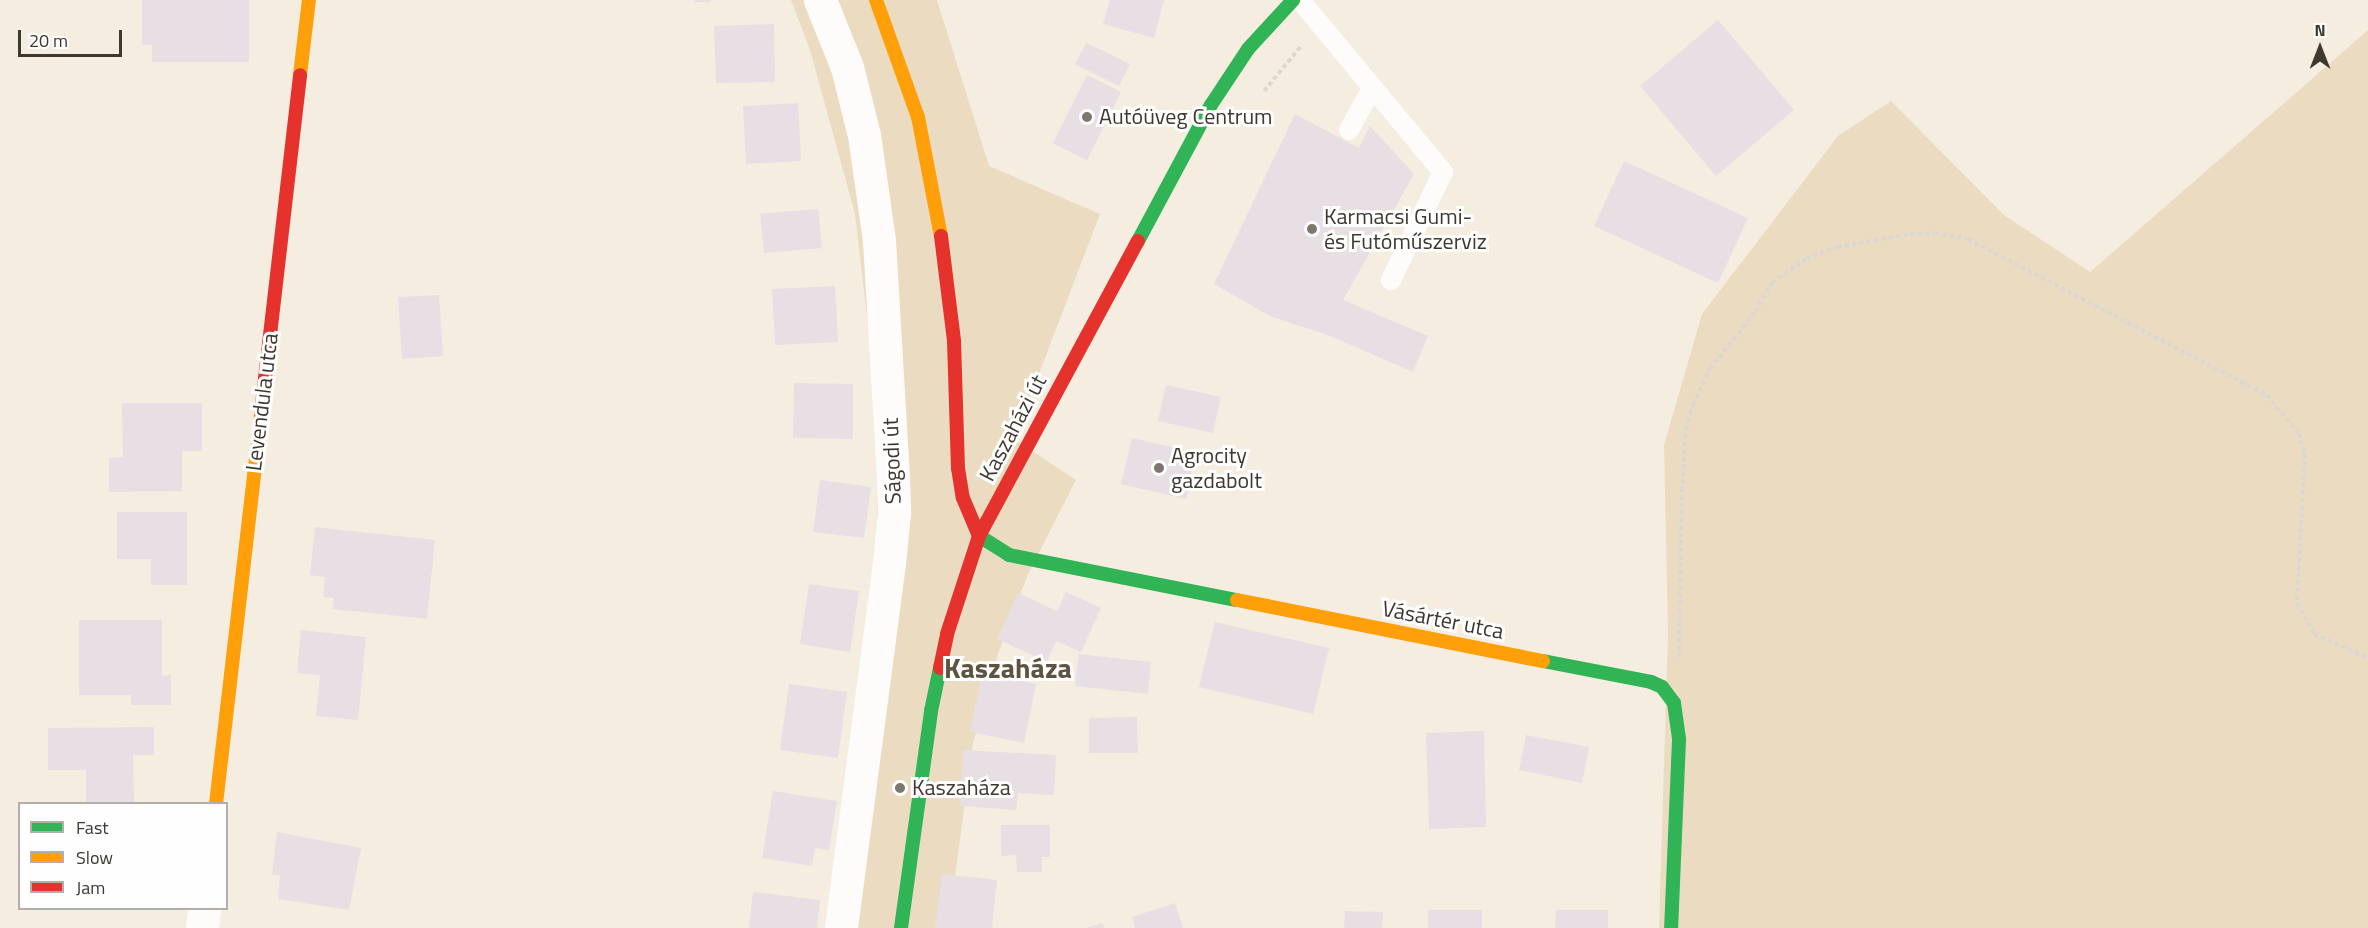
<!DOCTYPE html>
<html>
<head>
<meta charset="utf-8">
<style>
	body { margin:0 }
	#map { position:relative; width:2368px; height:928px; overflow:hidden; background:#f5ede0; font-family:"Titillium Web",sans-serif }
	div>[style] { position:absolute }
	.green>* { inset:0; background:#ebdcc1 }
	.building>* { inset:0; background:#e7dfe4 }
	.path>* { height:4px; margin-top:-2px; transform-origin:0; background:repeating-linear-gradient(90deg,#dbd8d4 0 4.5px,transparent 0 7.5px) }
	.lane>* { height:20px; margin:-10px; padding:0 10px; transform-origin:10px; border-radius:10px; background:#fefcfa }
	.street>* { height:33px; margin:-16.5px; padding:0 16.5px; transform-origin:16.5px; border-radius:16.5px; background:#fefcfa }
	.fast>* { height:14px; margin:-7px; padding:0 7px; transform-origin:7px; border-radius:7px; background:#30b455 }
	.slow>* { height:14px; margin:-7px; padding:0 7px; transform-origin:7px; border-radius:7px; background:#ff9f0a }
	.jam>* { height:14px; margin:-7px; padding:0 7px; transform-origin:7px; border-radius:7px; background:#e5322d }
	.dots>* { width:16px; height:16px; translate:-50% -50%; box-sizing:border-box; border:3px solid #fefefe; border-radius:50% }
	span { translate:-50% -50%; white-space:nowrap; text-align:center; line-height:1.15; -webkit-text-stroke:6px #fefefe; paint-order:stroke }
	.poi-label { font-size:22px; color:#3e382f }
	.left { translate:0 -50%; text-align:left }
	.street-label { font-size:22px; color:#3e382f }
	.district-label { font-size:28px; color:#5e533f; font-weight:700 }
	.legend { position:absolute; left:18px; top:802px; width:210px; height:108px; box-sizing:border-box; background:#fefefe; border:2px solid #b1afab; margin:0; padding:8px 10px; list-style:none; font-size:18px; color:#3e382f }
	.legend li { display:flex; align-items:center; gap:12px; height:30px }
	.legend b { width:30px; border:2px solid #b1afab }
	.north { position:absolute; left:2290px; top:18px; width:60px; height:60px; -webkit-text-stroke:4px #fefefe; paint-order:stroke; rotate:0deg; font-size:16px; font-weight:700; line-height:24px; text-align:center; color:#3e382f }
	.north::after { content:''; display:block; margin:auto; width:21px; height:27px; background:#3e382f; clip-path:polygon(50% 0,100% 100%,50% 72%,0 100%) }
	.scale { position:absolute; left:18px; top:30px; width:104px; height:27px; box-sizing:border-box; border:3px solid #3e382f; border-top:0; padding-left:8px; font-size:18px; line-height:21px; white-space:nowrap; color:#3e382f; -webkit-text-stroke:4px #fefefe; paint-order:stroke }
</style>
</head>
<body>
<div id="map">
	<div class="green">
		<i style="clip-path:polygon(791px 0,937px 0,989px 166px,1100px 214px,1014px 439px,1076px 480px,1028px 574px,999px 651px,973px 743px,948px 928px,832px 928px,874px 582px,880px 462px,874px 376px,855px 214px,810px 50px)"></i>
		<i style="clip-path:polygon(2368px 30px,2368px 928px,1659px 928px,1668px 634px,1664px 445px,1702px 314px,1838px 136px,1891px 101px,2004px 215px,2090px 272px)"></i>
	</div>
	<div class="building">
		<i style="clip-path:polygon(142px 0,249px 0,249px 62px,152px 62px,152px 45px,142px 45px)"></i>
		<i style="clip-path:polygon(695px 0,711px 0,711px 2px,695px 2px)"></i>
		<i style="clip-path:polygon(1110px 0,1164px 0,1154px 38px,1103px 24px)"></i>
		<i style="clip-path:polygon(1718px 20px,1794px 110px,1716px 176px,1640px 86px)"></i>
		<i style="clip-path:polygon(774px 24px,775px 82px,716px 83px,714px 26px)"></i>
		<i style="clip-path:polygon(1086px 43px,1130px 64px,1119px 86px,1075px 64px)"></i>
		<i style="clip-path:polygon(1087px 75px,1121px 92px,1087px 160px,1053px 143px)"></i>
		<i style="clip-path:polygon(798px 103px,801px 161px,746px 164px,743px 106px)"></i>
		<i style="clip-path:polygon(1295px 114px,1359px 148px,1370px 126px,1414px 174px,1343px 300px,1428px 336px,1413px 372px,1328px 335px,1270px 316px,1214px 284px)"></i>
		<i style="clip-path:polygon(1624px 161px,1748px 218px,1718px 283px,1594px 226px)"></i>
		<i style="clip-path:polygon(818px 209px,822px 248px,764px 253px,760px 214px)"></i>
		<i style="clip-path:polygon(835px 286px,838px 342px,775px 345px,772px 289px)"></i>
		<i style="clip-path:polygon(439px 295px,443px 356px,402px 359px,398px 297px)"></i>
		<i style="clip-path:polygon(794px 383px,853px 384px,853px 439px,793px 438px)"></i>
		<i style="clip-path:polygon(1166px 385px,1221px 397px,1213px 433px,1158px 421px)"></i>
		<i style="clip-path:polygon(122px 403px,202px 403px,202px 451px,182px 451px,182px 491px,109px 492px,109px 458px,123px 457px)"></i>
		<i style="clip-path:polygon(1132px 438px,1197px 453px,1186px 499px,1121px 484px)"></i>
		<i style="clip-path:polygon(820px 480px,871px 487px,864px 538px,813px 532px)"></i>
		<i style="clip-path:polygon(117px 512px,187px 512px,187px 585px,151px 585px,151px 559px,117px 559px)"></i>
		<i style="clip-path:polygon(315px 527px,435px 540px,427px 619px,333px 609px,334px 598px,323px 597px,325px 577px,310px 575px)"></i>
		<i style="clip-path:polygon(809px 584px,859px 591px,850px 652px,800px 644px)"></i>
		<i style="clip-path:polygon(1066px 592px,1101px 608px,1081px 652px,1056px 641px,1047px 662px,997px 639px,1018px 593px,1057px 611px)"></i>
		<i style="clip-path:polygon(79px 620px,162px 620px,162px 676px,171px 675px,171px 705px,131px 705px,131px 695px,79px 695px)"></i>
		<i style="clip-path:polygon(1215px 622px,1329px 648px,1313px 714px,1199px 687px)"></i>
		<i style="clip-path:polygon(301px 630px,366px 637px,358px 720px,316px 716px,320px 675px,297px 673px)"></i>
		<i style="clip-path:polygon(1079px 654px,1151px 662px,1148px 694px,1075px 686px)"></i>
		<i style="clip-path:polygon(982px 674px,1036px 684px,1024px 743px,970px 732px)"></i>
		<i style="clip-path:polygon(789px 684px,847px 692px,838px 758px,780px 750px)"></i>
		<i style="clip-path:polygon(1137px 717px,1138px 753px,1089px 753px,1089px 718px)"></i>
		<i style="clip-path:polygon(154px 727px,154px 755px,133px 755px,134px 804px,86px 804px,86px 770px,48px 770px,48px 728px)"></i>
		<i style="clip-path:polygon(1484px 731px,1486px 827px,1429px 829px,1426px 733px)"></i>
		<i style="clip-path:polygon(1526px 735px,1589px 747px,1582px 783px,1519px 770px)"></i>
		<i style="clip-path:polygon(963px 750px,1056px 755px,1054px 795px,1018px 793px,1016px 810px,960px 806px)"></i>
		<i style="clip-path:polygon(773px 791px,837px 801px,829px 850px,815px 848px,812px 866px,762px 858px)"></i>
		<i style="clip-path:polygon(1001px 825px,1050px 825px,1050px 857px,1042px 857px,1042px 872px,1017px 872px,1016px 855px,1001px 856px)"></i>
		<i style="clip-path:polygon(277px 832px,361px 848px,349px 910px,278px 899px,280px 875px,272px 875px)"></i>
		<i style="clip-path:polygon(942px 874px,997px 880px,992px 928px,935px 928px)"></i>
		<i style="clip-path:polygon(753px 892px,820px 900px,817px 928px,749px 928px)"></i>
		<i style="clip-path:polygon(1175px 903px,1183px 928px,1135px 928px,1132px 917px)"></i>
		<i style="clip-path:polygon(1428px 910px,1482px 910px,1482px 928px,1428px 928px)"></i>
		<i style="clip-path:polygon(1556px 910px,1608px 910px,1608px 928px,1555px 928px)"></i>
		<i style="clip-path:polygon(1345px 911px,1383px 912px,1382px 928px,1344px 928px)"></i>
		<i style="clip-path:polygon(1103px 923px,1104px 928px,1088px 928px,1088px 927px)"></i>
	</div>
	<div class="path">
		<i style="left:1264px;top:91px;width:58px;rotate:-50.6deg"></i>
		<i style="left:1679px;top:657px;width:166px;rotate:-89deg"></i>
		<i style="left:1682px;top:491px;width:62px;rotate:-86.3deg"></i>
		<i style="left:1686px;top:429px;width:25px;rotate:-74deg"></i>
		<i style="left:1693px;top:405px;width:40px;rotate:-65deg"></i>
		<i style="left:1710px;top:369px;width:73px;rotate:-51.7deg"></i>
		<i style="left:1755px;top:312px;width:34px;rotate:-60deg"></i>
		<i style="left:1772px;top:283px;width:42px;rotate:-35.2deg"></i>
		<i style="left:1806px;top:259px;width:33px;rotate:-21deg"></i>
		<i style="left:1837px;top:247px;width:74px;rotate:-10.1deg"></i>
		<i style="left:1910px;top:234px;width:25px;rotate:-2deg"></i>
		<i style="left:1935px;top:233px;width:34px;rotate:10deg"></i>
		<i style="left:1968px;top:239px;width:337px;rotate:27.6deg"></i>
		<i style="left:2267px;top:395px;width:49px;rotate:50.8deg"></i>
		<i style="left:2298px;top:433px;width:21px;rotate:71deg"></i>
		<i style="left:2305px;top:453px;width:150px;rotate:93.1deg"></i>
		<i style="left:2297px;top:603px;width:35px;rotate:61deg"></i>
		<i style="left:2314px;top:634px;width:59px;rotate:24deg"></i>
	</div>
	<div class="lane">
		<i style="left:1300px;top:0;width:224px;rotate:50.3deg"></i>
		<i style="left:1443px;top:172px;width:120px;rotate:115.7deg"></i>
		<i style="left:1349px;top:130px;width:48px;rotate:-61.3deg"></i>
	</div>
	<div class="street">
		<i style="left:820px;top:0;width:72px;rotate:68.1deg"></i>
		<i style="left:847px;top:67px;width:70px;rotate:76deg"></i>
		<i style="left:864px;top:135px;width:107px;rotate:81.9deg"></i>
		<i style="left:879px;top:241px;width:237px;rotate:86.6deg"></i>
		<i style="left:893px;top:478px;width:35px;rotate:88deg"></i>
		<i style="left:894px;top:513px;width:50px;rotate:95.7deg"></i>
		<i style="left:889px;top:563px;width:368px;rotate:97.5deg"></i>
		<i style="left:202px;top:928px;width:20px;rotate:-84deg"></i>
	</div>
	<div class="fast">
		<i style="left:1138px;top:241px;width:154px;rotate:-61.8deg"></i>
		<i style="left:1211px;top:105px;width:67px;rotate:-56.5deg"></i>
		<i style="left:1248px;top:49px;width:67px;rotate:-47.4deg"></i>
		<i style="left:979px;top:536px;width:36px;rotate:32deg"></i>
		<i style="left:1009px;top:555px;width:232px;rotate:11.2deg"></i>
		<i style="left:1543px;top:661px;width:110px;rotate:11deg"></i>
		<i style="left:1651px;top:682px;width:12px;rotate:24deg"></i>
		<i style="left:1662px;top:687px;width:20px;rotate:53deg"></i>
		<i style="left:1674px;top:703px;width:37px;rotate:82deg"></i>
		<i style="left:1679px;top:740px;width:188px;rotate:92.4deg"></i>
		<i style="left:901px;top:928px;width:219px;rotate:-82.1deg"></i>
		<i style="left:931px;top:711px;width:44px;rotate:-78.2deg"></i>
	</div>
	<div class="slow">
		<i style="left:876px;top:0;width:124px;rotate:70.3deg"></i>
		<i style="left:918px;top:117px;width:121px;rotate:79.1deg"></i>
		<i style="left:300px;top:75px;width:76px;rotate:-83.2deg"></i>
		<i style="left:1237px;top:600px;width:312px;rotate:11.3deg"></i>
		<i style="left:216px;top:804px;width:394px;rotate:-83.4deg"></i>
	</div>
	<div class="jam">
		<i style="left:941px;top:236px;width:106px;rotate:82.9deg"></i>
		<i style="left:954px;top:341px;width:127px;rotate:88.2deg"></i>
		<i style="left:958px;top:468px;width:30px;rotate:81deg"></i>
		<i style="left:963px;top:498px;width:41px;rotate:67.2deg"></i>
		<i style="left:261px;top:413px;width:340px;rotate:-83.4deg"></i>
		<i style="left:940px;top:668px;width:35px;rotate:-78deg"></i>
		<i style="left:947px;top:634px;width:103px;rotate:-71.9deg"></i>
		<i style="left:979px;top:536px;width:335px;rotate:-61.7deg"></i>
	</div>
	<div class="dots">
		<i style="left:1087px;top:117px;background:#7e776d"></i>
		<i style="left:1312px;top:229px;background:#7e776d"></i>
		<i style="left:1159px;top:468px;background:#7e776d"></i>
		<i style="left:900px;top:788px;background:#7e776d"></i>
	</div>
	<div class="poi-label">
		<span class="left" style="left:1099px;top:117px">Autóüveg Centrum</span>
		<span class="left" style="left:1324px;top:229px">Karmacsi Gumi-<br>és Futóműszerviz</span>
		<span class="left" style="left:1171px;top:468px">Agrocity<br>gazdabolt</span>
		<span class="left" style="left:912px;top:788px">Kaszaháza</span>
	</div>
	<div class="street-label">
		<span style="left:262px;top:402px;rotate:-83deg">Levendula utca</span>
		<span style="left:1013px;top:428px;rotate:-62deg">Kaszaházi út</span>
		<span style="left:892px;top:461px;rotate:-92deg">Ságodi út</span>
		<span style="left:1443px;top:620px;rotate:11deg">Vásártér utca</span>
	</div>
	<div class="district-label">
		<span style="left:1008px;top:668px">Kaszaháza</span>
	</div>
	<ul class="legend">
	<li><b style="height:8px;background:#30b455"></b>Fast</li>
	<li><b style="height:8px;background:#ff9f0a"></b>Slow</li>
	<li><b style="height:8px;background:#e5322d"></b>Jam</li>
	</ul>
	<div class="north">N</div>
	<div class="scale">20 m</div>
</div>
</body>
</html>
